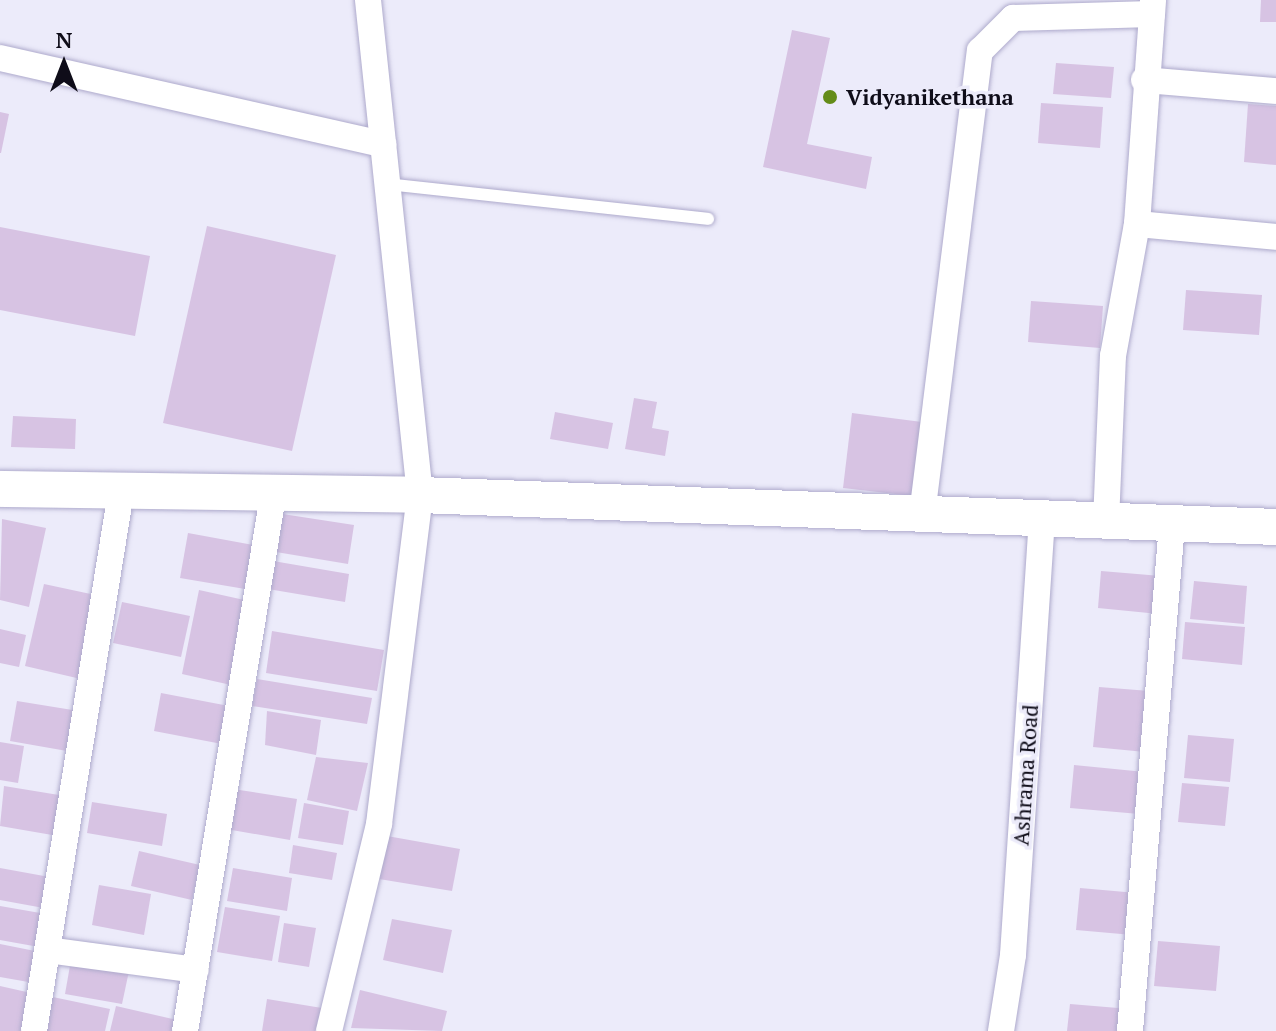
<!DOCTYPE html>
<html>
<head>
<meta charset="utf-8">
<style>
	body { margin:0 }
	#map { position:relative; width:1276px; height:1031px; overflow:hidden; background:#ecebfa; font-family:"PT Serif",serif }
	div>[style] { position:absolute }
	.building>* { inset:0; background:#d7c3e3 }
	.roads { filter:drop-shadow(0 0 2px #aeaacc) drop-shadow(0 0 2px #aeaacc) }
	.lane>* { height:12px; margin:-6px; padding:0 6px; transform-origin:6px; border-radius:6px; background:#fff }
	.street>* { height:26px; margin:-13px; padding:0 13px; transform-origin:13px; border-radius:13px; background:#fff }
	.secondary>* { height:36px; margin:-18px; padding:0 18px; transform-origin:18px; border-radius:18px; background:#fff }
	.dots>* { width:22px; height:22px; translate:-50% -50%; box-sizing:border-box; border:4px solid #ecebfa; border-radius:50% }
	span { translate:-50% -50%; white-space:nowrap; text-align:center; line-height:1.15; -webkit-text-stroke:7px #ecebfa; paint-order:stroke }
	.poi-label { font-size:22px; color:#0f0d19; font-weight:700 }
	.left { translate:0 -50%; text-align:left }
	.street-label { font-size:22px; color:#0f0d19 }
	.north { position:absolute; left:24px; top:24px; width:80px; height:80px; -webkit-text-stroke:6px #ecebfa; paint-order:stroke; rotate:0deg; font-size:22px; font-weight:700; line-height:32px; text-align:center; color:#0f0d19 }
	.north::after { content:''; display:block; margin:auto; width:28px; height:36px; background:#0f0d19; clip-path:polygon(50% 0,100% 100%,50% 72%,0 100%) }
</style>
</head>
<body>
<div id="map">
	<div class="building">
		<i style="clip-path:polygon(1261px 0,1276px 0,1276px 22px,1260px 22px)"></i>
		<i style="clip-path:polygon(792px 30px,830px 38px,807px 144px,872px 157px,866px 189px,763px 167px)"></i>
		<i style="clip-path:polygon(1056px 63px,1114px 67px,1111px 98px,1053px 94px)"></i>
		<i style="clip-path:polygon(1041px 103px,1103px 107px,1100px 148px,1038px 143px)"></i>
		<i style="clip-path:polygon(1248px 104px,1276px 106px,1276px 165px,1244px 162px)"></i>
		<i style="clip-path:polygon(0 112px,9px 114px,1px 153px,0 153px)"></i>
		<i style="clip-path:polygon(207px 226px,336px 255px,292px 451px,163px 423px)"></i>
		<i style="clip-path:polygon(0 227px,150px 256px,135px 336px,0 310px)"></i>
		<i style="clip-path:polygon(1186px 290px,1262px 295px,1259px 335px,1183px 330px)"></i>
		<i style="clip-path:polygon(1031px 301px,1103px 306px,1100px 348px,1028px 342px)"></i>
		<i style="clip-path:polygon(634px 398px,657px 402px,652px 428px,669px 431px,665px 456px,625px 449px)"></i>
		<i style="clip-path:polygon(555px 412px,613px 423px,608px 449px,550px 439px)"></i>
		<i style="clip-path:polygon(852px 413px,922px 422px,913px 496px,843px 488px)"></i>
		<i style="clip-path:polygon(13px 416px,76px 419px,75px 449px,11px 447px)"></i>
		<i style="clip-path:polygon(276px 513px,354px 525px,348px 564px,270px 551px)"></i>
		<i style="clip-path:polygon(2px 519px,46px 528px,29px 607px,0 600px)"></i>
		<i style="clip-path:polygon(188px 533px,259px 546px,251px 590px,180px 578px)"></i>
		<i style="clip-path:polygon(273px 561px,349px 574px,345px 602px,268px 589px)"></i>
		<i style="clip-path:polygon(1101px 571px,1173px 577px,1169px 615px,1098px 608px)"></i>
		<i style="clip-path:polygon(1194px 581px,1247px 586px,1244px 624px,1190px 619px)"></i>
		<i style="clip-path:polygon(44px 584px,100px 596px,81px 679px,25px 666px)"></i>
		<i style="clip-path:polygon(199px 590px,249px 601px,231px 685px,182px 674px)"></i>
		<i style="clip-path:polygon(122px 602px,190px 616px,181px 657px,113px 643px)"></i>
		<i style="clip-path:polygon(1185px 622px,1245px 627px,1242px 665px,1182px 659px)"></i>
		<i style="clip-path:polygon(0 629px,26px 635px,19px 667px,0 663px)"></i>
		<i style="clip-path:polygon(272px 631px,384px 650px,377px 691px,266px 673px)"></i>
		<i style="clip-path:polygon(257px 679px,372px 698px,367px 724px,252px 706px)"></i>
		<i style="clip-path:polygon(1099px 687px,1162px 692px,1156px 753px,1093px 747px)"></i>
		<i style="clip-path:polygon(161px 693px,229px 706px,222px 744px,154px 731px)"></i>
		<i style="clip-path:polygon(17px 701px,91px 713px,84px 754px,10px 741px)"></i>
		<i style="clip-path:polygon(267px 711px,321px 720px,316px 755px,265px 745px)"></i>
		<i style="clip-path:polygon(1188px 735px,1234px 739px,1230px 782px,1184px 778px)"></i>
		<i style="clip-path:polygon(0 742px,24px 746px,18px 783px,0 780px)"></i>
		<i style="clip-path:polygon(316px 757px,368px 763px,357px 811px,307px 800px)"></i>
		<i style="clip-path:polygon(1074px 765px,1155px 773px,1151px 815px,1070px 808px)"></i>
		<i style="clip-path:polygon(1182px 783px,1229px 787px,1225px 826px,1178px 822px)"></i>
		<i style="clip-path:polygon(4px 786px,65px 796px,58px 836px,0 826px)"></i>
		<i style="clip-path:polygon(233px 789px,297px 799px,290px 840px,226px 829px)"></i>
		<i style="clip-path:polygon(92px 802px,167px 814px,162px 846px,87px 833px)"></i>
		<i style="clip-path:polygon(304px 803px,349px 811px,343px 845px,298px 838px)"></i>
		<i style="clip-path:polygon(387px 836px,460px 849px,452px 891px,379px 879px)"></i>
		<i style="clip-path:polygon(293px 845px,337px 853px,332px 880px,289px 873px)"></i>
		<i style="clip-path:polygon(139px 851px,200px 865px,192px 900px,131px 886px)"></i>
		<i style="clip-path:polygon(0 868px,55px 878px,49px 909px,0 900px)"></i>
		<i style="clip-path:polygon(233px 868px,292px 878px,287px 911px,227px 901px)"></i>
		<i style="clip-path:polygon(99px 885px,151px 894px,144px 935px,92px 925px)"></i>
		<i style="clip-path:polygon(1080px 888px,1148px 894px,1144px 936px,1076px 930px)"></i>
		<i style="clip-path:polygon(0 906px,46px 914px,39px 947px,0 940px)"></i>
		<i style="clip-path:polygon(225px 907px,280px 916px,272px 961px,217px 952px)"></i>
		<i style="clip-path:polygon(392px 919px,452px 930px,443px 973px,383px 960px)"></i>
		<i style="clip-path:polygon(284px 923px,316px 928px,309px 967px,278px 962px)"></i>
		<i style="clip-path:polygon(1158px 941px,1220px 946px,1216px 991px,1154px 986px)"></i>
		<i style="clip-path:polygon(0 944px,40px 952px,34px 983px,0 977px)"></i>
		<i style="clip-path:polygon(71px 960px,129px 971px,122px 1004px,65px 994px)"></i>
		<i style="clip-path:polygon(0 986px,40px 995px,33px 1031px,0 1031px)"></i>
		<i style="clip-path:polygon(360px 990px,447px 1011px,442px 1031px,351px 1028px)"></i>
		<i style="clip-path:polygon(48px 996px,110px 1009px,105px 1031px,40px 1031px)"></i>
		<i style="clip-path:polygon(267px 999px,322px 1008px,318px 1031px,262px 1031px)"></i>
		<i style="clip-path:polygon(1070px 1004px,1130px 1009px,1128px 1031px,1067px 1031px)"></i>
		<i style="clip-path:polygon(116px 1006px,177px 1020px,174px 1031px,110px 1031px)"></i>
	</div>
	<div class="roads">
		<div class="lane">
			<i style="left:387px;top:184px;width:323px;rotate:6.2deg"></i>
		</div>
		<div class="street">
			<i style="left:0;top:58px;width:393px;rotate:12.7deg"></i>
			<i style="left:1144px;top:80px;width:132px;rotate:4.8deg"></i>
			<i style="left:1137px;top:224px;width:140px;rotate:5.3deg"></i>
			<i style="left:922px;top:515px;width:468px;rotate:-82.9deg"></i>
			<i style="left:980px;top:51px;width:47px;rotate:-45deg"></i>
			<i style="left:1013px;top:18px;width:139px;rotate:-1.6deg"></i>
			<i style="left:1106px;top:522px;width:166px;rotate:-87.6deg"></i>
			<i style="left:1113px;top:356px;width:134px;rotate:-79.7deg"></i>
			<i style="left:1137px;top:224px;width:225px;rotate:-85.9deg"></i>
			<i style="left:48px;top:950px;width:149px;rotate:7.7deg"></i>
			<i style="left:34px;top:1031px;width:546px;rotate:-80.83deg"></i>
			<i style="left:185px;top:1031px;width:542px;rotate:-80.66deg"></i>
			<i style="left:329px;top:1031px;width:213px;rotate:-76.4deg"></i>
			<i style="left:379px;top:824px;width:332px;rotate:-82.9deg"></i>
			<i style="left:420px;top:495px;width:498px;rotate:-96deg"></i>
			<i style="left:1001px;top:1031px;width:77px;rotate:-81deg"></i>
			<i style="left:1013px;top:955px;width:437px;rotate:-86.2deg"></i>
			<i style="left:1130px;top:1031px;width:509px;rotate:-85.26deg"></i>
		</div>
		<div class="secondary">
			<i style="left:0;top:489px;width:420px;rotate:0.8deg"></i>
			<i style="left:420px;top:495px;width:857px;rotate:2.14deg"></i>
		</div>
	</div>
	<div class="dots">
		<i style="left:830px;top:97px;background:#648c19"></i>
	</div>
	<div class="poi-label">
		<span class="left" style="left:846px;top:97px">Vidyanikethana</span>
	</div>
	<div class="street-label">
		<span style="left:1025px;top:775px;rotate:-86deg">Ashrama Road</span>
	</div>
	<div class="north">N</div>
</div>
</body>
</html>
